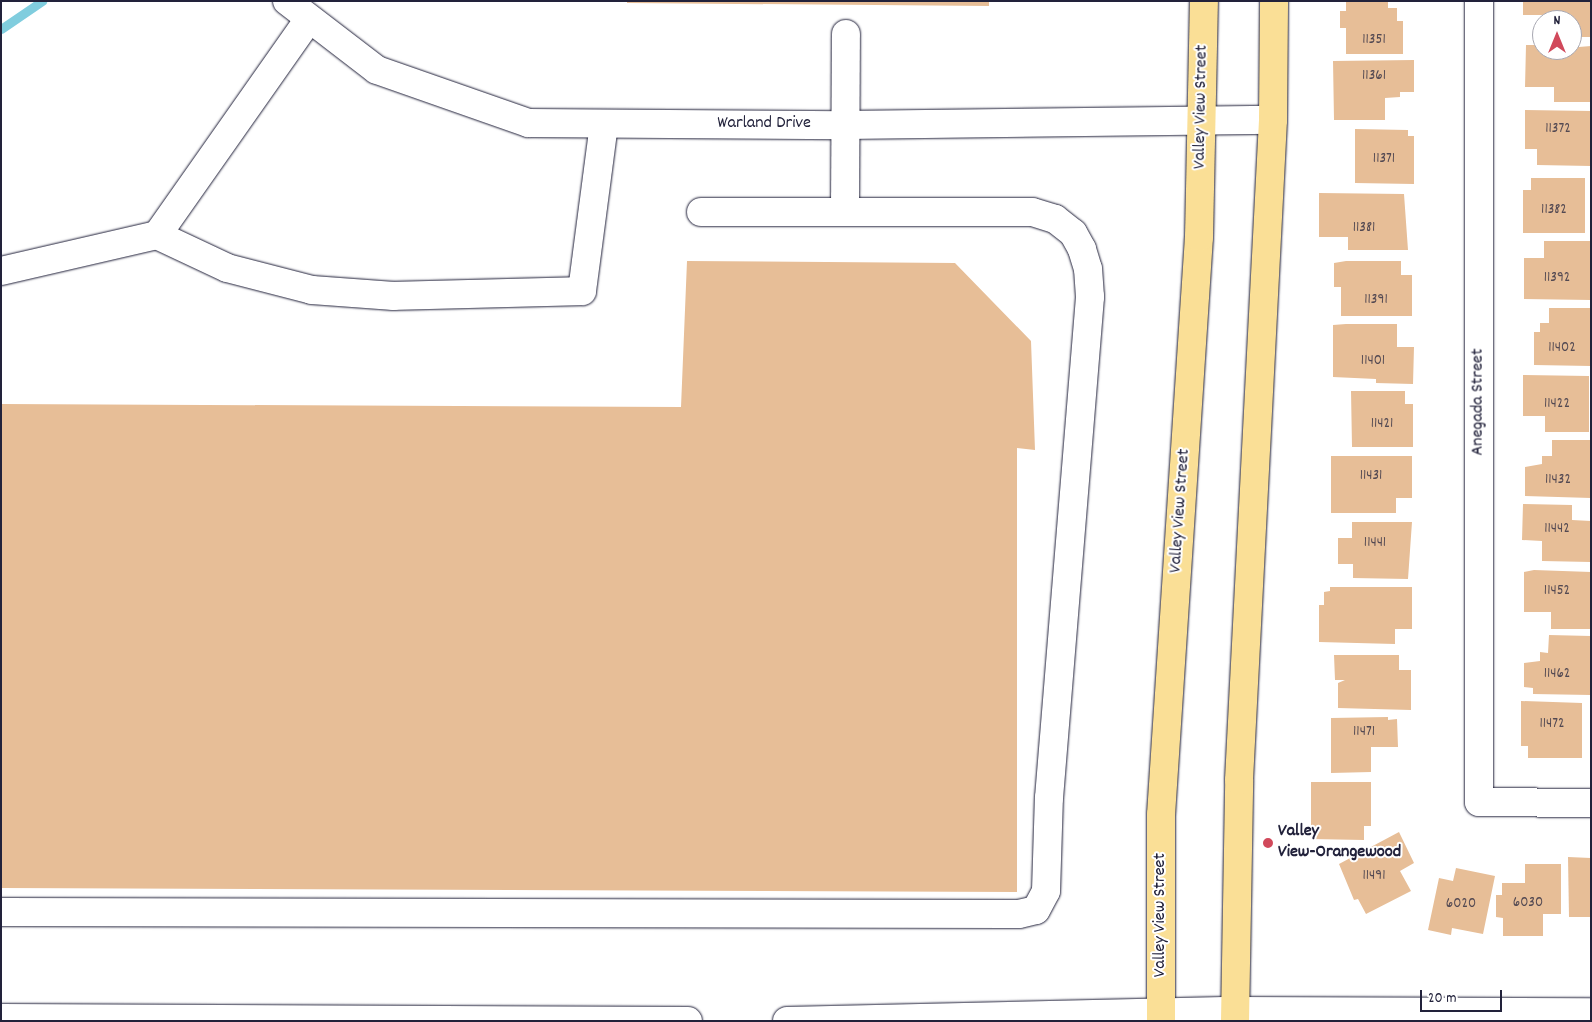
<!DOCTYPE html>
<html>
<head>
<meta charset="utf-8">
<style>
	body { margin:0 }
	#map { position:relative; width:1592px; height:1022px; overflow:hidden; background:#fff; font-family:Dekko,sans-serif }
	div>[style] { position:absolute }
	.stream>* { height:9px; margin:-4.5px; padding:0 4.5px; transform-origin:4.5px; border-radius:4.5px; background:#80cdde }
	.building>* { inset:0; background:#e7be97 }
	.roads { filter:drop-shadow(0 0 1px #22223b) drop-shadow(0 0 1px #22223b) }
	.minor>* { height:28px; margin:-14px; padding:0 14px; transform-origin:14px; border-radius:14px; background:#fff }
	.major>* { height:28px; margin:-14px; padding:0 14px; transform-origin:14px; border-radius:14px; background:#fadf96 }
	.dots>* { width:14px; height:14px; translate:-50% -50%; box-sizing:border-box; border:2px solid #fff; border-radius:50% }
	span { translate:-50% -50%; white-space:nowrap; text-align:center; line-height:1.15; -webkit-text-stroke:4px #fff; paint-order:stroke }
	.number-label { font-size:15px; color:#534952 }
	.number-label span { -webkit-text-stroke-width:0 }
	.street-label { font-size:18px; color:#22223b }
	.poi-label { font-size:18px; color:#22223b; font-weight:700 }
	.left { translate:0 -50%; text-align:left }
	.frame { position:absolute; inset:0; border:2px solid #22223b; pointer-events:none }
	.north { position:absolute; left:1532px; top:10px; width:50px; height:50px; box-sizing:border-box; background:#fff; border:1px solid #a7a7b1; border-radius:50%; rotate:0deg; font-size:14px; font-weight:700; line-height:20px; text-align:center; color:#22223b }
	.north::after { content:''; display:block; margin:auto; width:18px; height:22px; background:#d1495b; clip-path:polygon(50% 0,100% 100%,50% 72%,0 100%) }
	.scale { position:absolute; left:1420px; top:990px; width:82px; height:22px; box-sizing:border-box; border:2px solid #22223b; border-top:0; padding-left:6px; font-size:15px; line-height:18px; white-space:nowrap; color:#22223b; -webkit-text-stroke:4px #fff; paint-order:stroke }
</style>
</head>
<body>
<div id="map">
	<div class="stream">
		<i style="left:1px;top:29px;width:50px;rotate:-34.3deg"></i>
	</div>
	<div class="building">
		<i style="clip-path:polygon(627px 1px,989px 1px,989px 6px,627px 3px)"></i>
		<i style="clip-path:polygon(1346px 1px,1388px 1px,1388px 8px,1397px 8px,1397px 21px,1403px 21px,1403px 54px,1346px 54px,1346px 28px,1340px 28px,1340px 11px,1346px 11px)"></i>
		<i style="clip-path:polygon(1523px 1px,1591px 1px,1591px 37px,1572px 37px,1572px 20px,1544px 20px,1544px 15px,1523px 15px)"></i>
		<i style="clip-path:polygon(1526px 45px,1542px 45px,1542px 50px,1591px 46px,1591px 102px,1554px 102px,1554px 87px,1525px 87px)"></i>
		<i style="clip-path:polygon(1414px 60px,1414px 92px,1400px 92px,1400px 97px,1385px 98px,1385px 120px,1334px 120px,1333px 61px)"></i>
		<i style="clip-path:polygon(1525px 110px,1591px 111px,1591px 166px,1537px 165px,1537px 149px,1525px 149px)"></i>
		<i style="clip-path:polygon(1355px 129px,1408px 130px,1408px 136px,1414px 136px,1414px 184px,1355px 183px)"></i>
		<i style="clip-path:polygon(1531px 178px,1585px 178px,1585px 233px,1523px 233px,1523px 190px,1531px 190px)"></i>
		<i style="clip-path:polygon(1319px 193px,1404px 194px,1408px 250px,1348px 250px,1348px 237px,1319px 237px)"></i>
		<i style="clip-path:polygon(1544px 241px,1591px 241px,1591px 300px,1524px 299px,1524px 258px,1544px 258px)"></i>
		<i style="clip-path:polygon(687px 261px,955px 263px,1031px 341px,1035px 450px,1017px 448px,1017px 892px,1px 888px,1px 404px,681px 407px)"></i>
		<i style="clip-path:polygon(1346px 261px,1401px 261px,1401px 275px,1412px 275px,1412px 316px,1341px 316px,1341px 287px,1334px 287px,1334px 263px)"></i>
		<i style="clip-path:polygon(1549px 308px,1591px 308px,1591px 366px,1534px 365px,1534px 332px,1540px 332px,1540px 323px,1549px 323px)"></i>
		<i style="clip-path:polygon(1346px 324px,1397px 324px,1397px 347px,1414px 347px,1413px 384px,1376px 383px,1376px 379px,1333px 377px,1333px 325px)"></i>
		<i style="clip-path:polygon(1523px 375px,1589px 376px,1589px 432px,1545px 432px,1545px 416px,1523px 416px)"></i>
		<i style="clip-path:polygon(1351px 391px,1405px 391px,1405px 404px,1413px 404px,1413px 447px,1352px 447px)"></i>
		<i style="clip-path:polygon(1552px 440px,1591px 440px,1591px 498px,1525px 496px,1525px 467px,1542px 464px,1542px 456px,1552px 456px)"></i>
		<i style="clip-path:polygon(1331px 456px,1412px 456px,1412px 498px,1396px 498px,1396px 513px,1331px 513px)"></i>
		<i style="clip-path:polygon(1523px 504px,1572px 505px,1572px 520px,1591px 521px,1591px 562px,1542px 561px,1542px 541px,1522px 540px)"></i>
		<i style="clip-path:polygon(1352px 522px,1412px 522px,1408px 579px,1353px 578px,1353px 564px,1338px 564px,1338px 538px,1352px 538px)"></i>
		<i style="clip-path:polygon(1534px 570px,1591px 572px,1591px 629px,1551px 629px,1551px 612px,1524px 612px,1524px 572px)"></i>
		<i style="clip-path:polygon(1330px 587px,1412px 587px,1412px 629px,1395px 629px,1395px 644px,1319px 642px,1319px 605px,1324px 605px,1324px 592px,1330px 591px)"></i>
		<i style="clip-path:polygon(1549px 635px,1591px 636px,1591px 695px,1533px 694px,1533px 688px,1524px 687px,1524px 663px,1540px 661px,1540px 652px,1548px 653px)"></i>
		<i style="clip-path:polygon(1334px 655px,1399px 655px,1399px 670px,1411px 670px,1411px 710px,1338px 708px,1338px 683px,1345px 680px,1335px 680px)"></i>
		<i style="clip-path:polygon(1521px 701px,1582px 703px,1582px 758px,1528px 758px,1528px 746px,1521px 746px)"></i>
		<i style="clip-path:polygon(1388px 717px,1388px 720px,1397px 719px,1398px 747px,1371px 747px,1371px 772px,1331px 773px,1331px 718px)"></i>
		<i style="clip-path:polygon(1311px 782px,1371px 782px,1371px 826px,1364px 826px,1364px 840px,1311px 839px)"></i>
		<i style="clip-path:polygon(1399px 832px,1414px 863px,1400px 871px,1411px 891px,1366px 914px,1358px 899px,1354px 900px,1339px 864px)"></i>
		<i style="clip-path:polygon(1568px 857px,1591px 858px,1591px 917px,1569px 917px)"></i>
		<i style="clip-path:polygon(1525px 864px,1561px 864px,1561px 914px,1543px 914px,1543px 936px,1503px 936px,1503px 918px,1496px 917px,1496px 895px,1502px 895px,1502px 883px,1525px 883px)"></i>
		<i style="clip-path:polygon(1456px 868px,1495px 876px,1483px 934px,1452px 928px,1451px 935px,1428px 930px,1439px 878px,1453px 881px)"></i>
	</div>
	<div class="roads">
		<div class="minor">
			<i style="left:287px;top:1px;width:113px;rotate:37.5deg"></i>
			<i style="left:377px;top:70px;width:160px;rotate:19.3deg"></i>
			<i style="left:528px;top:123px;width:317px;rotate:0.4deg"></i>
			<i style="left:845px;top:125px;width:428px;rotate:-0.7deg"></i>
			<i style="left:1479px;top:1px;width:801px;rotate:90deg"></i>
			<i style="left:1479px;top:802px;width:112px;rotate:0.5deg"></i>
			<i style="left:309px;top:19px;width:264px;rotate:125.1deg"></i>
			<i style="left:157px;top:235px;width:77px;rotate:25.2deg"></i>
			<i style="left:227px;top:268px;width:88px;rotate:14.5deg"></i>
			<i style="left:312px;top:290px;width:82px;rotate:4.2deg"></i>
			<i style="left:394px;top:296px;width:188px;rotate:-1.5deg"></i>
			<i style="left:582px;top:291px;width:168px;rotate:-82.5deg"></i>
			<i style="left:845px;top:211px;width:177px;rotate:-89.7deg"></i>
			<i style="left:1px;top:271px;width:160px;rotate:-13deg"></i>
			<i style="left:1px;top:912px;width:1018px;rotate:0.11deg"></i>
			<i style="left:1019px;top:914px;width:17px;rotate:-13deg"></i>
			<i style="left:1036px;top:910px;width:21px;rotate:-62deg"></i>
			<i style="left:1046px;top:891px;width:93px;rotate:-88.2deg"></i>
			<i style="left:1049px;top:798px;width:503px;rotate:-85.32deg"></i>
			<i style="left:1090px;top:297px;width:28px;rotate:-94deg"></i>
			<i style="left:1088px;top:269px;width:21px;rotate:-107deg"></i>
			<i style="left:1082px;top:249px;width:18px;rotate:-119deg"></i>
			<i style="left:1073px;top:233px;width:23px;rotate:-142deg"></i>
			<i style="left:1055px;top:219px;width:24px;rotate:-163deg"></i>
			<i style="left:1032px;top:212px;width:331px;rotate:180deg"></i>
			<i style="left:1px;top:1018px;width:687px;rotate:0.25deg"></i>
			<i style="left:787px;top:1021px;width:448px;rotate:-1.3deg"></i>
			<i style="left:1235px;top:1011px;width:356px;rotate:0.2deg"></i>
		</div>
		<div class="major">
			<i style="left:1161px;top:1021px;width:206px;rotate:-90deg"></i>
			<i style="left:1161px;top:815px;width:579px;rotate:-86.24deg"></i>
			<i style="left:1199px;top:237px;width:236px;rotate:-88.8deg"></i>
			<i style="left:1235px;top:1021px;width:241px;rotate:-89deg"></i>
			<i style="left:1239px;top:780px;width:661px;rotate:-87.05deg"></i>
			<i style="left:1273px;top:120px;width:119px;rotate:-89.5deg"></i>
		</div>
	</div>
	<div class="dots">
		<i style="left:1268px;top:843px;background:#d1495b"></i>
	</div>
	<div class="number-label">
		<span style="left:1374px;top:41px">11351</span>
		<span style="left:1374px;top:77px">11361</span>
		<span style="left:1558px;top:130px">11372</span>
		<span style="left:1384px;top:160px">11371</span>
		<span style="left:1554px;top:211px">11382</span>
		<span style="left:1364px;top:229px">11381</span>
		<span style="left:1557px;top:279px">11392</span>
		<span style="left:1376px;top:301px">11391</span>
		<span style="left:1562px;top:349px">11402</span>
		<span style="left:1373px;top:362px">11401</span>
		<span style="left:1557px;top:405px">11422</span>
		<span style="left:1382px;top:425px">11421</span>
		<span style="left:1371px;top:477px">11431</span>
		<span style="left:1558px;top:481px">11432</span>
		<span style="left:1557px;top:530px">11442</span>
		<span style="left:1375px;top:544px">11441</span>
		<span style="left:1557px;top:592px">11452</span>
		<span style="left:1557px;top:675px">11462</span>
		<span style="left:1552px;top:725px">11472</span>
		<span style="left:1364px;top:733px">11471</span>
		<span style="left:1374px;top:877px">11491</span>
		<span style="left:1528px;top:904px">6030</span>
		<span style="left:1461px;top:905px">6020</span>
	</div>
	<div class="street-label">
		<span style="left:1202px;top:107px;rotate:-89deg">Valley View Street</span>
		<span style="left:764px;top:124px">Warland Drive</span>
		<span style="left:1479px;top:402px;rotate:-90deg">Anegada Street</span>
		<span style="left:1181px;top:511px;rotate:-86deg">Valley View Street</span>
		<span style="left:1161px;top:915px;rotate:-90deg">Valley View Street</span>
	</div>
	<div class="poi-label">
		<span class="left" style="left:1278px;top:843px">Valley<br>View-Orangewood</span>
	</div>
	<div class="frame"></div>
	<div class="north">N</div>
	<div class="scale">20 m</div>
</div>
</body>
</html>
